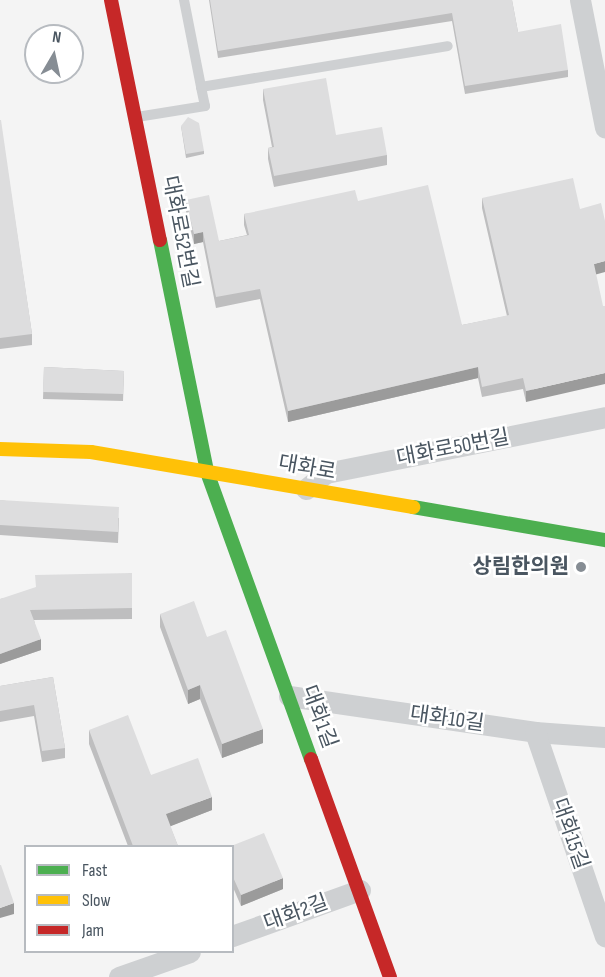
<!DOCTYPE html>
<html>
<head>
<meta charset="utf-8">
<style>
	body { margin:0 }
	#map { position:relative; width:605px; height:977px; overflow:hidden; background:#f4f4f4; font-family:"Sofia Sans Condensed","Noto Sans KR",sans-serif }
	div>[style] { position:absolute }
	.lane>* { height:10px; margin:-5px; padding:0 5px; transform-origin:5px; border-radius:5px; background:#ced0d2 }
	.street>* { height:21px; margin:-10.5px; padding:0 10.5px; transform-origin:10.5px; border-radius:10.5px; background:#ced0d2 }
	.fast>* { height:14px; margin:-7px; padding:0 7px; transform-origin:7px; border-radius:7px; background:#4caf50 }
	.slow>* { height:14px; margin:-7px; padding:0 7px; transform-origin:7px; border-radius:7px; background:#ffc107 }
	.jam>* { height:14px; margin:-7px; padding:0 7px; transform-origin:7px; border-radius:7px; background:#c62828 }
	.wall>* { inset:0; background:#bebebf }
	.shaded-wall>* { inset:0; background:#9b9b9b }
	.building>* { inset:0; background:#ddddde }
	.dots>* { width:16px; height:16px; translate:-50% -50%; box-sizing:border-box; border:3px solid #fff; border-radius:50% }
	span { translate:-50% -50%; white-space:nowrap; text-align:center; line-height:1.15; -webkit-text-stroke:5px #fff; paint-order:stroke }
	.street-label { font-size:21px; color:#4a5661 }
	.poi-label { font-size:21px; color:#4a5661; font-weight:700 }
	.right { translate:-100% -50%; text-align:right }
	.legend { position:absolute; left:24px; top:845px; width:210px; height:108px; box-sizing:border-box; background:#fff; border:2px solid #b7bbc0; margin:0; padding:8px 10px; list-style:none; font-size:18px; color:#4a5661 }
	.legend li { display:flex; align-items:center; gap:12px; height:30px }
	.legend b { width:30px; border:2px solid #b7bbc0 }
	.north { position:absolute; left:24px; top:24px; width:60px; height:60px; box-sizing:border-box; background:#fff; border:2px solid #b7bbc0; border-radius:50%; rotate:9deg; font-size:16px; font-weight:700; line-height:24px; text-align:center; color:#4a5661 }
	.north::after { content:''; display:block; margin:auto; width:21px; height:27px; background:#868d94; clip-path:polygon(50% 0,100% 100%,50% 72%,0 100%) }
</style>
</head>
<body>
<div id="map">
	<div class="lane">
		<i style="left:184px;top:0;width:89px;rotate:78.9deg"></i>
		<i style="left:137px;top:117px;width:69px;rotate:-9.2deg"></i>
		<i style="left:205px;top:106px;width:19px;rotate:-102deg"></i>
		<i style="left:201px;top:87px;width:250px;rotate:-9.4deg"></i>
	</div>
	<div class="street">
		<i style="left:580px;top:0;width:130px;rotate:78.9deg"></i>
		<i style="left:306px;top:489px;width:26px;rotate:-39deg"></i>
		<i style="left:326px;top:473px;width:285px;rotate:-11.3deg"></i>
		<i style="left:289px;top:696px;width:249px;rotate:8.3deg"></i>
		<i style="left:535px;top:732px;width:70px;rotate:4.1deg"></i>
		<i style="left:535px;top:732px;width:216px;rotate:71.1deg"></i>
		<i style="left:232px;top:936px;width:136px;rotate:-19.8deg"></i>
		<i style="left:119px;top:977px;width:75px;rotate:-19.4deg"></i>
	</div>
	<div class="fast">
		<i style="left:160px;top:240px;width:237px;rotate:78.5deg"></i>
		<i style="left:207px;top:472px;width:305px;rotate:70.1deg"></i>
		<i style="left:413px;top:507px;width:195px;rotate:9.8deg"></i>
	</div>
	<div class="slow">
		<i style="left:0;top:449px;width:91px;rotate:1.9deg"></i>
		<i style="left:91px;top:452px;width:327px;rotate:9.7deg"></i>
	</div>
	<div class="jam">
		<i style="left:111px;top:0;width:245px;rotate:78.5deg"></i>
		<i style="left:311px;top:759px;width:232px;rotate:70.1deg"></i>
	</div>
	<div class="wall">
		<i style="clip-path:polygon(209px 0,512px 0,518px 32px,568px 70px,568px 77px,465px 94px,452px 21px,218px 58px)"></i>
		<i style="clip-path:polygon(263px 89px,336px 135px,387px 155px,387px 165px,274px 187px,268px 159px,268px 148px,272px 147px,263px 100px)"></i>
		<i style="clip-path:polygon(0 120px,32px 334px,32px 345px,0 349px)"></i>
		<i style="clip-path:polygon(181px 126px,204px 151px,204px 154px,186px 158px)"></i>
		<i style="clip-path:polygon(482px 198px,596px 274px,526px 402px,523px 389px,482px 397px,478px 378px,288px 422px,260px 299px,216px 308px,203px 242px,194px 244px,186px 211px,186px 200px,219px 241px,247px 235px,244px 225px,244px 214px,358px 201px,462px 325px,507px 316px,482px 208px)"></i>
		<i style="clip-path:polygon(44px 367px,124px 371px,123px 401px,43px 399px)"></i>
		<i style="clip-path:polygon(0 500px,119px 518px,118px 543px,0 535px)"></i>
		<i style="clip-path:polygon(132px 573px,132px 619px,34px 620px,41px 650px,0 664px,0 599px)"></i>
		<i style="clip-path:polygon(160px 614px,207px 637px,263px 743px,222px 758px,200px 699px,188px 704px,160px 627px)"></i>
		<i style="clip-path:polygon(53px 677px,65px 748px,65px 758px,42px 762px,34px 716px,0 722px,0 686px)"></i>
		<i style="clip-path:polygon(89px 730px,151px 775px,212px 810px,170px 826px,178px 846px,128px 846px,89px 744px)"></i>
		<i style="clip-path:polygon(232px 846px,283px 889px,241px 906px,232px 885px)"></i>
	</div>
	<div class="shaded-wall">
		<i style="clip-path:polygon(203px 232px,203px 242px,194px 244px,194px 234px)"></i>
		<i style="clip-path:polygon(605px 261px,605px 272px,594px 275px,594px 264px)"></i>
		<i style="clip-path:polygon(478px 367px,478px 378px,288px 422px,288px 411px)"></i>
		<i style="clip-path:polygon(605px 373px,605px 384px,526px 402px,526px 391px)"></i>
		<i style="clip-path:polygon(41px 639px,41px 650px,0 664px,0 654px)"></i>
		<i style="clip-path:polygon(200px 685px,200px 699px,188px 704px,188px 690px)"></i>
		<i style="clip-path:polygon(263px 729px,263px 743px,222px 758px,222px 744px)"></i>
		<i style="clip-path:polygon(212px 797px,212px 810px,166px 828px,166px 814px)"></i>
		<i style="clip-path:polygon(283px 878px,283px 889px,241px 906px,241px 895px)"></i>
		<i style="clip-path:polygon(14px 903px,14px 914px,0 918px,0 908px)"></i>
	</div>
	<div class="building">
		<i style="clip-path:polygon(210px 0,512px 0,518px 32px,561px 24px,568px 70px,465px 86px,452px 13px,218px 51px)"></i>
		<i style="clip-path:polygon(326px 78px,336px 135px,382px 127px,387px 155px,274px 176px,268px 148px,274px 147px,263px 89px)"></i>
		<i style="clip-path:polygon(188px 117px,199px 123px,204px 151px,186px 154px,181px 126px)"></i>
		<i style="clip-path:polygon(0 120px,1px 120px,32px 334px,0 338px)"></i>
		<i style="clip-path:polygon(573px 178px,580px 209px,601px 203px,605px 221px,605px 261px,594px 264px,603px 306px,605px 306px,605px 373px,526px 391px,523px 378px,482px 387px,478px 367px,288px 411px,260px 289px,216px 297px,203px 232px,194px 234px,186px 200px,209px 195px,219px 241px,249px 235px,244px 214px,355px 190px,358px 201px,428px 185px,462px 325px,509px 315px,482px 198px)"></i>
		<i style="clip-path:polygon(44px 367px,124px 371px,123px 394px,43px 392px)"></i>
		<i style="clip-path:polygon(0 500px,119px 507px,118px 532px,0 525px)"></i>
		<i style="clip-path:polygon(132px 573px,132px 608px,30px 610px,41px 639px,0 654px,0 599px,36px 587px,35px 575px)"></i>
		<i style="clip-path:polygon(194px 601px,207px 637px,226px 630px,263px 729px,222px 744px,200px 685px,188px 690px,160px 614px)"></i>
		<i style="clip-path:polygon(53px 677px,65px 748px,42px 751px,34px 705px,0 711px,0 686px)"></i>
		<i style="clip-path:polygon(128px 715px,151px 775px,198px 758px,212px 797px,166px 814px,178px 846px,133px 846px,89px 730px)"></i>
		<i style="clip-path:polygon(264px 833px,283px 878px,241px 895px,232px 875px,232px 846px,231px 846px)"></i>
		<i style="clip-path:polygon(0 865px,1px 865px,14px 903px,0 908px)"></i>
	</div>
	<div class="dots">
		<i style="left:581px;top:567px;background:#868d94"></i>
	</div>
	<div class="street-label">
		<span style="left:180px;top:232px;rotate:79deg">대화로52번길</span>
		<span style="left:453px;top:448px;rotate:-11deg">대화로50번길</span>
		<span style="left:307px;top:468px;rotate:10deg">대화로</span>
		<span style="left:319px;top:717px;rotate:70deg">대화1길</span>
		<span style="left:447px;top:719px;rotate:8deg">대화10길</span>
		<span style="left:570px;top:834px;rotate:71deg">대화15길</span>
		<span style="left:296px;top:913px;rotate:-20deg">대화2길</span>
	</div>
	<div class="poi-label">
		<span class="right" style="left:569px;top:567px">상림한의원</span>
	</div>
	<ul class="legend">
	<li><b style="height:8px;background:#4caf50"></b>Fast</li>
	<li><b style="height:8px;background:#ffc107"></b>Slow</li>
	<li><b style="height:8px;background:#c62828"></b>Jam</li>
	</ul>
	<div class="north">N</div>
</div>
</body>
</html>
